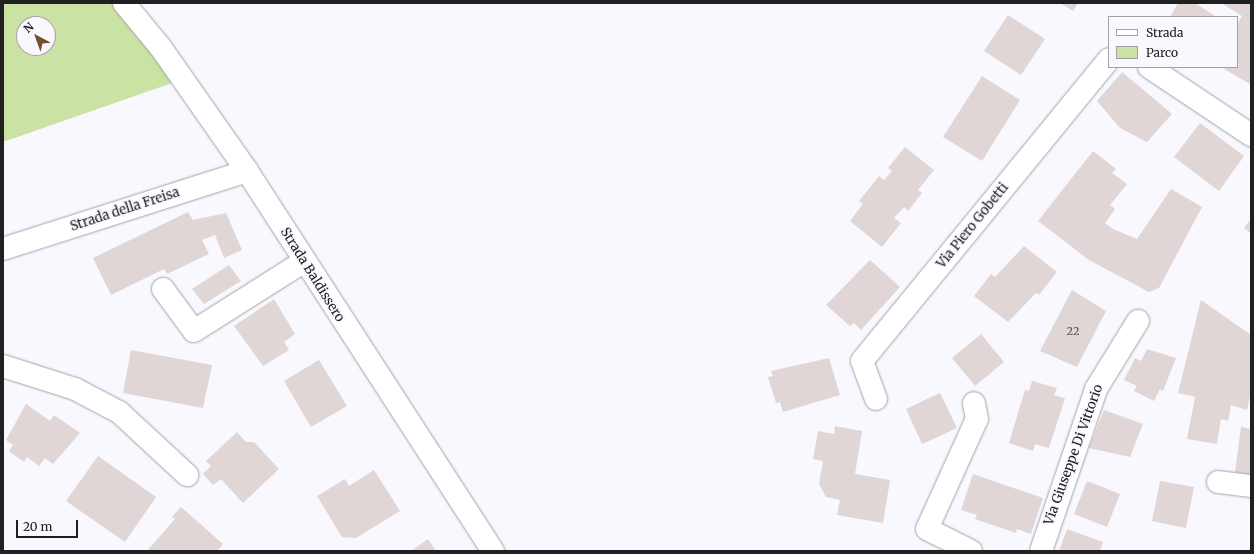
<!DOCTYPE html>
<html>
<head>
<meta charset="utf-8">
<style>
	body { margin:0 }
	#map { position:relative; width:1254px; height:554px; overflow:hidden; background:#f8f8fe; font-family:Merriweather,serif }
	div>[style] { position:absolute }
	.green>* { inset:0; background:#cbe2a5 }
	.building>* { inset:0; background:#dfd6d5 }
	.roads { filter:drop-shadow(0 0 1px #a2a2a9) drop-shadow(0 0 1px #a2a2a9) }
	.minor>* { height:22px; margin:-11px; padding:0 11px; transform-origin:11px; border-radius:11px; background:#fff }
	span { translate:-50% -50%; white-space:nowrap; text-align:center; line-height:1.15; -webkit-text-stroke:4px #f8f8fe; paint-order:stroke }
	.number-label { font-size:11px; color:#504e50 }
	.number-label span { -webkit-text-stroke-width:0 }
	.street-label { font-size:13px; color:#202023 }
	.frame { position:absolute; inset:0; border:4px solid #202023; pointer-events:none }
	.legend { position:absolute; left:1108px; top:16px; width:130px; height:52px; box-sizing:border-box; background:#f8f8fe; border:1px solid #a2a2a6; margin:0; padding:5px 7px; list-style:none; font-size:12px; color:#202023 }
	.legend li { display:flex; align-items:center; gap:8px; height:20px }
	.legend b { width:20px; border:1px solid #a2a2a6 }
	.north { position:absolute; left:16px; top:16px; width:40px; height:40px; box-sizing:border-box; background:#f8f8fe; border:1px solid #a2a2a6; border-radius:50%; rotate:319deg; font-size:11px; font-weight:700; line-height:16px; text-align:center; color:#202023 }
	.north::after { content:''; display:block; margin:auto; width:14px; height:18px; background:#754e2b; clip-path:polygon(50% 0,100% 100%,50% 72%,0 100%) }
	.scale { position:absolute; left:16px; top:520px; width:62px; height:18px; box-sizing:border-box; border:2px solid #202023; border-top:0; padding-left:5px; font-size:12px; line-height:14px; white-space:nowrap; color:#202023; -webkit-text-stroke:3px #f8f8fe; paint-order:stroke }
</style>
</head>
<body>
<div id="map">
	<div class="green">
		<i style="clip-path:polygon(evenodd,3px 3px,113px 3px,175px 82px,3px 142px,3px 3px,24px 24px,48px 24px,48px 48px,24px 48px,24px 24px)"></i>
	</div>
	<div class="building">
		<i style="clip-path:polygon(1060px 3px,1078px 3px,1073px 11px)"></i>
		<i style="clip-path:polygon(1178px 3px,1195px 3px,1215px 16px,1170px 17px)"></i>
		<i style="clip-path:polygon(1221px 3px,1251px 3px,1250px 84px,1221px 67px,1237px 67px,1237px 24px,1242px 16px)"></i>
		<i style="clip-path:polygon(1008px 15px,1045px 39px,1021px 75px,984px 51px)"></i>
		<i style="clip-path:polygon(1122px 72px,1172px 114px,1147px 142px,1120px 128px,1097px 101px)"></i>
		<i style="clip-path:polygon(982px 76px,1020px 100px,982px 161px,943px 137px)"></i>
		<i style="clip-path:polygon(1200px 123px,1244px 156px,1219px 191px,1174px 157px)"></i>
		<i style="clip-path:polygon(905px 147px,934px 170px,918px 190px,922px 193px,908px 211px,904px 207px,894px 218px,901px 223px,882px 247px,850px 221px,863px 204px,859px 201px,879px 176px,884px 180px,892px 171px,888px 168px)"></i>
		<i style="clip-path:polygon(1093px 151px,1116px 169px,1112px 173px,1127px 184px,1110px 205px,1115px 209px,1105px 223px,1113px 229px,1137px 239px,1171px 189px,1202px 207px,1159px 288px,1149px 292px,1089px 260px,1038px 221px)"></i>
		<i style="clip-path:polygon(188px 212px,193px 220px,226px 213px,242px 250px,224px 258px,215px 235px,202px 240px,209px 254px,167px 274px,164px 269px,111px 295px,93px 258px)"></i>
		<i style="clip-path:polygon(1251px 219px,1251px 233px,1244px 228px)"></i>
		<i style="clip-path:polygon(1024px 246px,1057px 272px,1039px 295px,1036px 293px,1008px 322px,974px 296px,991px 274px,995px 277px)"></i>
		<i style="clip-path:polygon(870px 260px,900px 287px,861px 330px,854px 323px,850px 326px,826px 305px)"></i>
		<i style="clip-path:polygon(229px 265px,241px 281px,204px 304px,192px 289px)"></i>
		<i style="clip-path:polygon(1072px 290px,1106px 311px,1077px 367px,1040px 351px)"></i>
		<i style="clip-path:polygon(274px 299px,295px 334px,284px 342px,289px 350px,263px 366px,234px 326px)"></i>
		<i style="clip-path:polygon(1201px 300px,1251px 335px,1251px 392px,1247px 410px,1231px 405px,1228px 421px,1221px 419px,1217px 444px,1187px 439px,1195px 397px,1178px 393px)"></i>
		<i style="clip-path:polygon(981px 334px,1004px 362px,975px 386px,952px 358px)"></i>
		<i style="clip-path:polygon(1147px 349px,1176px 358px,1163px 391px,1160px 389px,1154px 401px,1134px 391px,1137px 386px,1124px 380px,1135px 358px,1141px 361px)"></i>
		<i style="clip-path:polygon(131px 350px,212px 365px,203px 408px,123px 393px)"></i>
		<i style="clip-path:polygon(829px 358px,840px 395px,783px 412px,780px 402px,776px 403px,768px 377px,773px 376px,771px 371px)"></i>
		<i style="clip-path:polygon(319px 360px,347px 406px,311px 427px,284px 381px)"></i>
		<i style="clip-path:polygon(1032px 381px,1057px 388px,1054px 395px,1065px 398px,1049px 448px,1035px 444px,1033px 451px,1009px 443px,1025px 390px,1029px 391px)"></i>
		<i style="clip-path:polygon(940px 393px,957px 428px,922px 444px,906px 409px)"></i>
		<i style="clip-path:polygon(26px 404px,50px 421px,54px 415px,80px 433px,53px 464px,45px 458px,39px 466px,27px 457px,24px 462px,9px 451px,13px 445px,6px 440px)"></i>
		<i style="clip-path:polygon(1104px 410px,1143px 424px,1130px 457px,1089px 448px)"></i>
		<i style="clip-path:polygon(835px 426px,862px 431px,855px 474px,890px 480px,883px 523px,837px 515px,840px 500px,826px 497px,819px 484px,823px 461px,813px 459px,818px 431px,834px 434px)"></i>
		<i style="clip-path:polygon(1241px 427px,1251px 429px,1251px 475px,1235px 472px)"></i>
		<i style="clip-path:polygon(237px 432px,246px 442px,254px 442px,279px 469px,243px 503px,221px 479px,213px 485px,203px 474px,211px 466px,206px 461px)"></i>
		<i style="clip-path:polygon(98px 456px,156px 497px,125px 542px,66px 501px)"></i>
		<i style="clip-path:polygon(374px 470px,400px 511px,356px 538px,342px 537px,317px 496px,345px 479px,349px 486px)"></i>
		<i style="clip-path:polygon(973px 474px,1043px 498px,1031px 534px,1017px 529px,1016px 533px,975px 519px,977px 515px,961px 510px)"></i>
		<i style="clip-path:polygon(1087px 481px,1120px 494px,1107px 527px,1074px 514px)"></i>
		<i style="clip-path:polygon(1160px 481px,1194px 487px,1186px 528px,1152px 521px)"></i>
		<i style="clip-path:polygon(181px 507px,223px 544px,217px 551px,147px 551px,175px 519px,172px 517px)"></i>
		<i style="clip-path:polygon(1067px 529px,1103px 542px,1100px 551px,1059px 551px)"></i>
		<i style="clip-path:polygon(428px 539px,436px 551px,411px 551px)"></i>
	</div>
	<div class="roads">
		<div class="minor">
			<i style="left:124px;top:3px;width:58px;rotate:50.6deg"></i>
			<i style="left:161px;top:48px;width:150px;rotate:55deg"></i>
			<i style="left:247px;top:171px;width:453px;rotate:57.1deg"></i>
			<i style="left:1149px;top:67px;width:123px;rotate:33.7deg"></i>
			<i style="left:3px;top:249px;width:256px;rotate:-17.7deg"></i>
			<i style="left:163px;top:289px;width:52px;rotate:53.6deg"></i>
			<i style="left:194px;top:331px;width:129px;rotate:-32.3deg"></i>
			<i style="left:3px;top:366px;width:76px;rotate:17.7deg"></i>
			<i style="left:75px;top:389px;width:50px;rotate:27.6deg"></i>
			<i style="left:119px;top:412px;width:93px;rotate:42.8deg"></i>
			<i style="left:876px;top:399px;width:40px;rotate:-110.2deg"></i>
			<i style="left:862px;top:361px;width:390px;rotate:-50.7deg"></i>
			<i style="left:1218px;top:482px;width:33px;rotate:7deg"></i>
			<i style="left:971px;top:551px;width:49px;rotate:-153.4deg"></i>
			<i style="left:927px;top:529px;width:121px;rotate:-65.6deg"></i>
			<i style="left:977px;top:419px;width:16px;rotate:-101deg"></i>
			<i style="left:1041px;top:551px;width:171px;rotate:-71.2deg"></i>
			<i style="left:1096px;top:389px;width:80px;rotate:-58.3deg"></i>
		</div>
	</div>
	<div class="number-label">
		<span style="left:1073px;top:331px">22</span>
	</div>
	<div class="street-label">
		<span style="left:125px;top:210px;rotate:-18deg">Strada della Freisa</span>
		<span style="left:973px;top:226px;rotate:-51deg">Via Piero Gobetti</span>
		<span style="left:312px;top:275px;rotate:58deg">Strada Baldissero</span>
		<span style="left:1074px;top:455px;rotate:-70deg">Via Giuseppe Di Vittorio</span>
	</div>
	<div class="frame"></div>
	<ul class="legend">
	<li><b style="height:5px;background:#fff"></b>Strada</li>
	<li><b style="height:11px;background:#cbe2a5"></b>Parco</li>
	</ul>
	<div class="north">N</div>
	<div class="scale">20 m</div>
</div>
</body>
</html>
